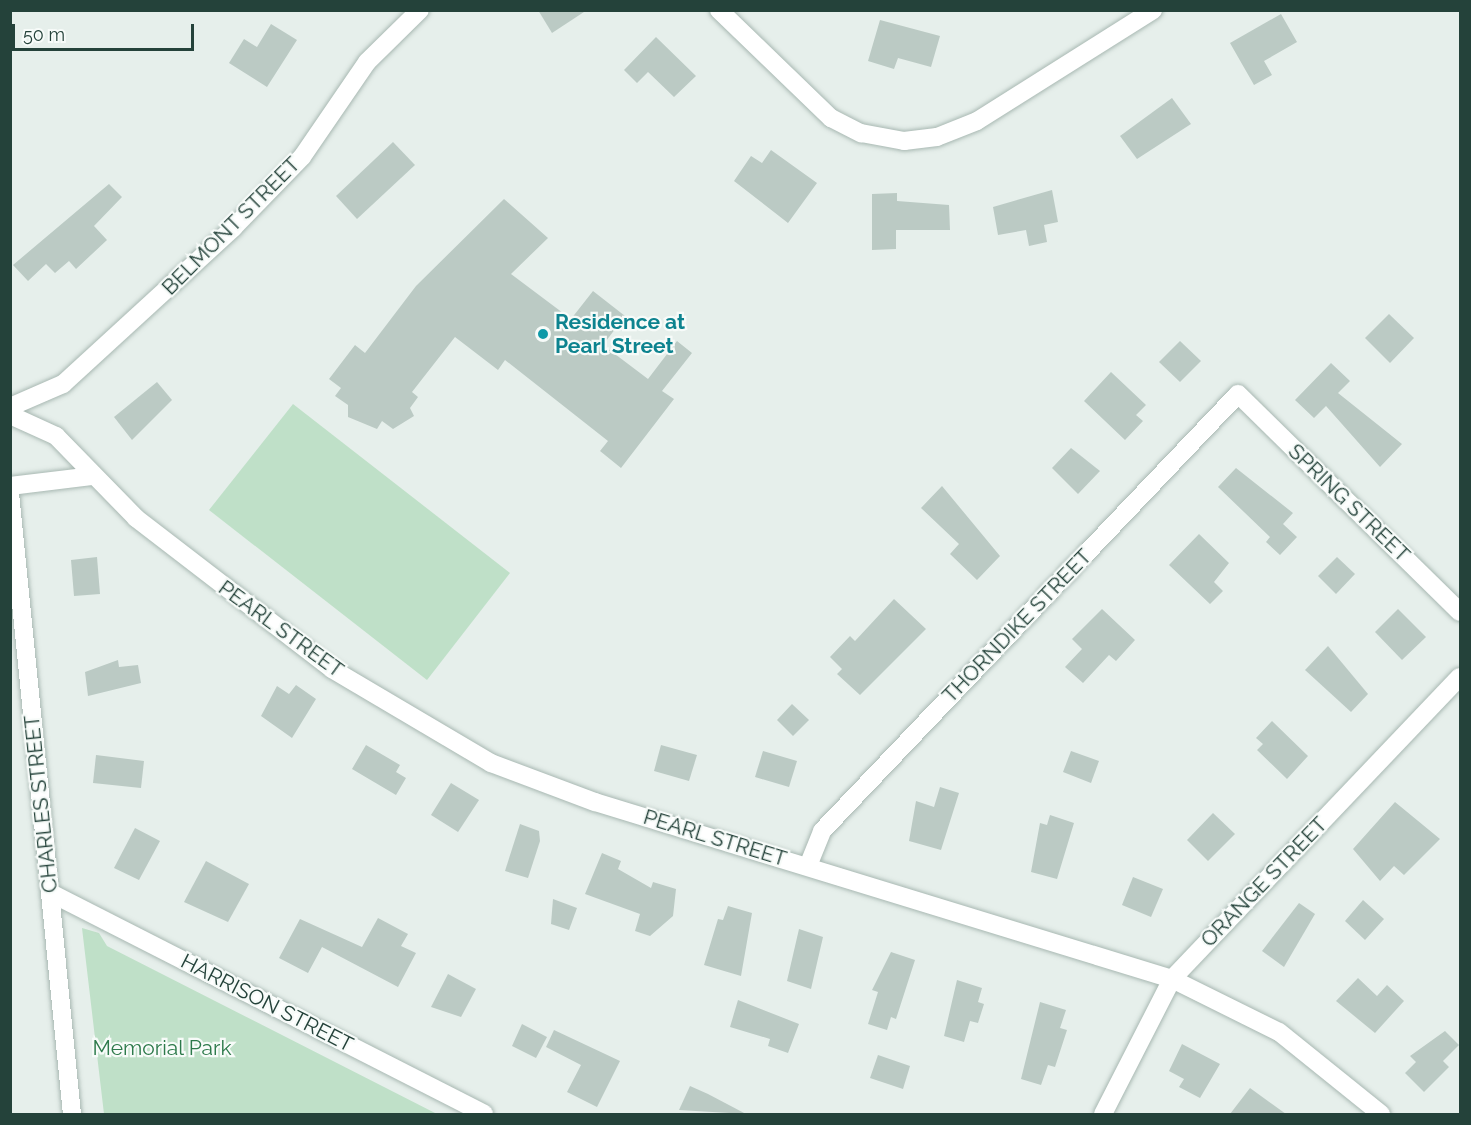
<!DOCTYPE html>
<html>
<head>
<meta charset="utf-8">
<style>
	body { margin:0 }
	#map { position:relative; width:1471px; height:1125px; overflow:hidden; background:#e6efeb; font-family:Raleway,sans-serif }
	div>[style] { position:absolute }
	.green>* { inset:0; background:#bfe0c8 }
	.building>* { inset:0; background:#bbcac4 }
	.roads { filter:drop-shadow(0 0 2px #a8b8b2) drop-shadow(0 0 2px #a8b8b2) }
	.minor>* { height:18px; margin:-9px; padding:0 9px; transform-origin:9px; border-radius:9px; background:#fff }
	.tertiary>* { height:18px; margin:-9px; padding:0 9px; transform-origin:9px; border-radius:9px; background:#fff }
	.dots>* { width:16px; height:16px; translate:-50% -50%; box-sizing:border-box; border:3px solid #f7fbf9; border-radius:50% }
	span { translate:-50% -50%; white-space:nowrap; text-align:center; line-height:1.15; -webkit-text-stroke:4.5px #f7fbf9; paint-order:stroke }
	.street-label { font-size:21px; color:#24423a }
	.culture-label { font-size:21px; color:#0d838f; font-weight:700 }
	.left { translate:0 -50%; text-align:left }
	.park-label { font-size:21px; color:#2d7a4b }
	.frame { position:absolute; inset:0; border:12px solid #24423a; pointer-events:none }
	.scale { position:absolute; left:12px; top:24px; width:182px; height:27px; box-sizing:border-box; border:3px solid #24423a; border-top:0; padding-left:8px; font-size:18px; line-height:21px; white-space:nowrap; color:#24423a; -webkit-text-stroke:4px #f7fbf9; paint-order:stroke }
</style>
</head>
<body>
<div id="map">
	<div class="green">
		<i style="clip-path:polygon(293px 404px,510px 573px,427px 680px,209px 510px)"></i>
		<i style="clip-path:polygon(82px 928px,99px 933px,107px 946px,437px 1114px,104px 1114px)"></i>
	</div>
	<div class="building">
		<i style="clip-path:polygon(538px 10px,587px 10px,552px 33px)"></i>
		<i style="clip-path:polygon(1281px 14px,1297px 42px,1264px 61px,1272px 75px,1254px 85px,1230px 43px)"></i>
		<i style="clip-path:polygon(880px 20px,940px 36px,931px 67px,898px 58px,894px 69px,868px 61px)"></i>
		<i style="clip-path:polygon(271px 24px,297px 40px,267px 87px,229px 63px,244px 39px,257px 47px)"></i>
		<i style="clip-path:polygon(656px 37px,696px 76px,674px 97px,648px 72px,637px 83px,624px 70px)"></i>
		<i style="clip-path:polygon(1172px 98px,1191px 124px,1137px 159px,1120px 136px)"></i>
		<i style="clip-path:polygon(393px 142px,415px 165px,357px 219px,336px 196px)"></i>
		<i style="clip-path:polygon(771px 150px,817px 183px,788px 223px,734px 181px,751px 156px,762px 163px)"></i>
		<i style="clip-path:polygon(109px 184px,122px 197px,94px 226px,107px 240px,76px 269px,69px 261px,55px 273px,46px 264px,28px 281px,13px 265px)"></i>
		<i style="clip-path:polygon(1052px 190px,1058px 222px,1044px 225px,1047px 242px,1029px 246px,1026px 230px,998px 235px,993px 207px)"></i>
		<i style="clip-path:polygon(897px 193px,897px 201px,949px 205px,950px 230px,896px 230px,896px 249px,872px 250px,872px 194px)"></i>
		<i style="clip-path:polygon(504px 199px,548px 238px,511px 274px,571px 319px,593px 291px,625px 316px,603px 345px,648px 379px,677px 341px,692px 353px,662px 391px,674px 399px,621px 468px,600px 451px,608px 441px,505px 360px,498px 370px,455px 337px,412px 392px,418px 397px,410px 408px,414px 416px,393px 429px,382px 421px,377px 429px,348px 417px,348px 405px,335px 396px,341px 388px,329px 379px,355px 345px,365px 353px,416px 286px)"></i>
		<i style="clip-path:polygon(1389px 314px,1414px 338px,1390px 363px,1365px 338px)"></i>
		<i style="clip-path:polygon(1180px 341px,1201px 361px,1180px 382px,1159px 362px)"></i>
		<i style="clip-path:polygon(1331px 363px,1350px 381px,1338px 393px,1402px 444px,1380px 467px,1326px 406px,1314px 418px,1295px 400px)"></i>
		<i style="clip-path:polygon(1111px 372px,1146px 405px,1136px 415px,1143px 421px,1125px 440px,1084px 401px)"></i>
		<i style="clip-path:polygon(157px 382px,172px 400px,132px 440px,114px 417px)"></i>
		<i style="clip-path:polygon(1071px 448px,1100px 471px,1078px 494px,1052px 468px)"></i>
		<i style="clip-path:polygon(1236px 468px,1293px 513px,1283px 524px,1297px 537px,1280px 555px,1266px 542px,1270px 537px,1218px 487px)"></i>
		<i style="clip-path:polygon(942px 486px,1000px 556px,977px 580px,950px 554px,959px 544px,921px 508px)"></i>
		<i style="clip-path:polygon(1199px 534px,1229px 563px,1214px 582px,1223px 591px,1210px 604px,1169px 565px)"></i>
		<i style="clip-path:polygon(97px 557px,100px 594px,74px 596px,71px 560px)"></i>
		<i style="clip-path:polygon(1337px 557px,1355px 574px,1336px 594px,1318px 576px)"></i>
		<i style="clip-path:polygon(894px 599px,926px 629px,860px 695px,837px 674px,842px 669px,830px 657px,850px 636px,855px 641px)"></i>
		<i style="clip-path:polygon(1102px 609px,1135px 640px,1116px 661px,1109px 655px,1083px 683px,1065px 667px,1082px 649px,1072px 639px)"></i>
		<i style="clip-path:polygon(1398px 609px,1426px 637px,1402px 660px,1375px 632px)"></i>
		<i style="clip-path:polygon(1328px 646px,1368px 694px,1351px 712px,1305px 670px)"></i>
		<i style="clip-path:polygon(118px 660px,119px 667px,138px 665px,141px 683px,88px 696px,85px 672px)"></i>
		<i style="clip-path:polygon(296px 685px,316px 699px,292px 738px,261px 716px,277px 686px,289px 694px)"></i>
		<i style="clip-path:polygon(792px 704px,809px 720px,793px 736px,777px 720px)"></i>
		<i style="clip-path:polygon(1272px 721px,1308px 756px,1287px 779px,1257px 750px,1263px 744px,1256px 738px)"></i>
		<i style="clip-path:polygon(366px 745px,400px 765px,396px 772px,406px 778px,396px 795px,352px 769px)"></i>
		<i style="clip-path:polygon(661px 745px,697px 755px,689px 781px,654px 771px)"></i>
		<i style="clip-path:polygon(763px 751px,797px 761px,789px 787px,755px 777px)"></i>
		<i style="clip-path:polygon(1071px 751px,1099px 761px,1091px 783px,1063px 772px)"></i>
		<i style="clip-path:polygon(96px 755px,144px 761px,141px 788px,93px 783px)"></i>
		<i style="clip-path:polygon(451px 783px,479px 800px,458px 832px,431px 815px)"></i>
		<i style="clip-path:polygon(940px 787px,959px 793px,941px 850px,909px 841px,916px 801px,934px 807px)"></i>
		<i style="clip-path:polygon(1395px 802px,1440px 839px,1404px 875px,1394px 866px,1380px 881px,1353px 849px)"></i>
		<i style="clip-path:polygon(1213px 813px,1235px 834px,1208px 861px,1187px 840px)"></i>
		<i style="clip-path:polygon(1050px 815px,1074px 823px,1057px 879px,1031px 872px,1040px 823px,1047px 825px)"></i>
		<i style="clip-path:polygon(520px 824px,539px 831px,540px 841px,528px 878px,505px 871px)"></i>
		<i style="clip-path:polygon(135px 828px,160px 841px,139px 880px,114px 868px)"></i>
		<i style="clip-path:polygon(602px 853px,621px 861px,618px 869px,651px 888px,653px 882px,676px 889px,673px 916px,650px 936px,635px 931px,640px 914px,585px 894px)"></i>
		<i style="clip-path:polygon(206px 861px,249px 884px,228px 922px,184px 902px)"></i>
		<i style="clip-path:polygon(1133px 877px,1163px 889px,1151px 917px,1122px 905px)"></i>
		<i style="clip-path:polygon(553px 899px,577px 908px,569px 930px,551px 924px)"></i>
		<i style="clip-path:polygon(1363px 900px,1384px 919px,1365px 940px,1345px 921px)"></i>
		<i style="clip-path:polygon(1299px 903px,1315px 914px,1284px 967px,1262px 951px)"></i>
		<i style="clip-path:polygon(728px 906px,752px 913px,741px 976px,704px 965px,718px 919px,723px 920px)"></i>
		<i style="clip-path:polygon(378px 918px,408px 934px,401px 946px,416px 953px,398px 987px,322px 947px,308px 973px,279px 958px,300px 919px,362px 947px)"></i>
		<i style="clip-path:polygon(799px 929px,823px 937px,811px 989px,787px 981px)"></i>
		<i style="clip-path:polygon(891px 952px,915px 960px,896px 1019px,891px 1017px,887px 1030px,868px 1024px,878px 992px,872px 990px)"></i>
		<i style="clip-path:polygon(448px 974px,476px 989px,461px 1017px,431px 1007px)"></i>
		<i style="clip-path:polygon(1358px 978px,1377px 996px,1387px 985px,1404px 1001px,1375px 1033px,1336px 1001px)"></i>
		<i style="clip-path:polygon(957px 980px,982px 988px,978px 1002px,984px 1004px,978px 1023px,970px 1021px,964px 1042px,944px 1036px)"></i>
		<i style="clip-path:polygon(738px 1000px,799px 1024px,788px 1053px,768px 1046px,770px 1039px,730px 1027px)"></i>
		<i style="clip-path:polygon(1040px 1002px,1066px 1010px,1060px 1028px,1067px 1030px,1055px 1067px,1048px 1065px,1041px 1085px,1021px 1079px)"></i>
		<i style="clip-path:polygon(522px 1024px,547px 1037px,536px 1058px,512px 1046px)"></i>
		<i style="clip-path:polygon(554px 1030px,620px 1061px,597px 1107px,567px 1092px,581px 1065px,546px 1047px)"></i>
		<i style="clip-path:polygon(1445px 1031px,1459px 1045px,1443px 1061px,1449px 1067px,1424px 1092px,1405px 1073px,1416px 1062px,1410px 1056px)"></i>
		<i style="clip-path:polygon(1182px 1044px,1220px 1064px,1200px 1098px,1179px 1087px,1184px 1079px,1169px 1071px)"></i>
		<i style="clip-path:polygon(878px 1055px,910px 1066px,903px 1089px,870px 1078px)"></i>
		<i style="clip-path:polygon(690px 1086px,708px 1094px,746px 1114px,679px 1110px)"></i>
		<i style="clip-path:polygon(1250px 1088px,1286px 1114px,1230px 1114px)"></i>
	</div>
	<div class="roads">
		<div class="minor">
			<i style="left:719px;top:10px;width:156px;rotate:44deg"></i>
			<i style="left:831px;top:118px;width:34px;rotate:27deg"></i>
			<i style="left:861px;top:133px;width:44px;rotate:10.5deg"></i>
			<i style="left:904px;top:141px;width:33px;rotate:-7deg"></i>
			<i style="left:937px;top:137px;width:43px;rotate:-21.8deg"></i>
			<i style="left:977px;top:121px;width:208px;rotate:-32.2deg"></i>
			<i style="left:10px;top:407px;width:58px;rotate:-23.5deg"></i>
			<i style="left:63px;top:384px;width:231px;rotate:-42.5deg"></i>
			<i style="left:233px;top:228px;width:99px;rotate:-45.8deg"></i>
			<i style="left:302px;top:157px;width:115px;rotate:-55.6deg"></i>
			<i style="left:367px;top:62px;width:74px;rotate:-44.5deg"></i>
			<i style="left:10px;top:415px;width:51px;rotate:24.5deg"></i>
			<i style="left:56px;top:436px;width:115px;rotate:45.7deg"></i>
			<i style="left:136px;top:518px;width:247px;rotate:37.6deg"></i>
			<i style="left:332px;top:669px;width:185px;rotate:30.6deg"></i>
			<i style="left:491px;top:763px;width:111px;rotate:20.6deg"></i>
			<i style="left:595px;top:802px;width:604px;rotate:17.05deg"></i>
			<i style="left:1172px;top:979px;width:119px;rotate:26.4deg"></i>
			<i style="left:1279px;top:1032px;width:131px;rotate:38.8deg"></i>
			<i style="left:10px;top:486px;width:84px;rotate:-6.9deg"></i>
			<i style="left:808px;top:866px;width:38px;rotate:-68deg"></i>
			<i style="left:822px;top:831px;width:603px;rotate:-46.41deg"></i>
			<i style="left:1238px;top:394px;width:311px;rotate:44.5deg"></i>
			<i style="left:51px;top:893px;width:486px;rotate:27deg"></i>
			<i style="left:1103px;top:1114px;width:152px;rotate:-62.9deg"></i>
			<i style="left:1172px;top:979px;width:417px;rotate:-46.4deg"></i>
		</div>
		<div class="tertiary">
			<i style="left:10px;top:493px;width:624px;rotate:84.3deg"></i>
		</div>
	</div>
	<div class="dots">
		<i style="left:543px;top:334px;background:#0f9aa8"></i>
	</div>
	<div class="street-label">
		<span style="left:231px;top:226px;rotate:-45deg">BELMONT STREET</span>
		<span style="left:1349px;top:503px;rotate:44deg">SPRING STREET</span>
		<span style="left:1017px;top:626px;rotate:-46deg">THORNDIKE STREET</span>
		<span style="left:281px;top:629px;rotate:36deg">PEARL STREET</span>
		<span style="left:41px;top:804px;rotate:-96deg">CHARLES STREET</span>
		<span style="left:715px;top:838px;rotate:17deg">PEARL STREET</span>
		<span style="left:1264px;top:882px;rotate:-46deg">ORANGE STREET</span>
		<span style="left:267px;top:1003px;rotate:27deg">HARRISON STREET</span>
	</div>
	<div class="culture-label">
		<span class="left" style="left:555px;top:334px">Residence at<br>Pearl Street</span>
	</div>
	<div class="park-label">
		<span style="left:162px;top:1048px">Memorial Park</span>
	</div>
	<div class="frame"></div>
	<div class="scale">50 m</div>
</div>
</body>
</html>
